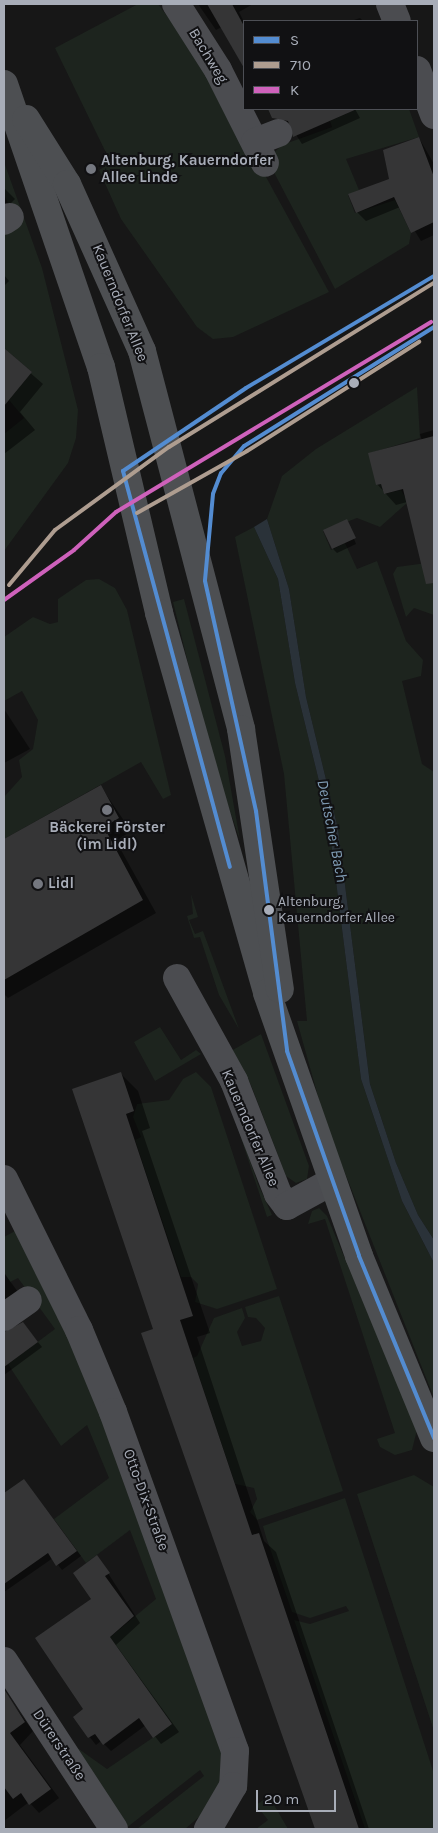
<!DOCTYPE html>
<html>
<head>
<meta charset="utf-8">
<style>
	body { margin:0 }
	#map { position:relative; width:438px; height:1833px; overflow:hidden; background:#171717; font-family:Karla,sans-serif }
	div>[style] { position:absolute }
	.green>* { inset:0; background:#1d241e }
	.water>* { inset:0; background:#2a3239 }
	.shadow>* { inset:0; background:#0007 }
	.building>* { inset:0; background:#353536 }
	.minor>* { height:28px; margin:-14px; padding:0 14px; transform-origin:14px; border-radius:14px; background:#4b4c50 }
	.major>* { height:28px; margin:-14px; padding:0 14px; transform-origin:14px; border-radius:14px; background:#4d4f52 }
	.bus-1>* { height:4px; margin:-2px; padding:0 2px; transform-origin:2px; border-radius:2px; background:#538cd1 }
	.bus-2>* { height:4px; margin:-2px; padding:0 2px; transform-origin:2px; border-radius:2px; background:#ae9d90 }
	.bus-3>* { height:4px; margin:-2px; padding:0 2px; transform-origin:2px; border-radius:2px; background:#ce61bb }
	.dots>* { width:14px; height:14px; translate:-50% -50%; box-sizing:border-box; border:2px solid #111113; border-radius:50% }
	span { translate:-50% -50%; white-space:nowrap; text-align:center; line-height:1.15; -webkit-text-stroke:4px #111113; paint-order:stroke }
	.bus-label { font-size:14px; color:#a8adb8 }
	.left { translate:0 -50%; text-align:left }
	.street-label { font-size:15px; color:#a8adb8 }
	.poi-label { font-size:15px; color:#a8adb8; font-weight:700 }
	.water-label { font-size:16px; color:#7f9bb3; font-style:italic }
	.frame { position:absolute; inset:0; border:5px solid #a8adb8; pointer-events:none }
	.legend { position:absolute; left:243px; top:20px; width:175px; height:90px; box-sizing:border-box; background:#111113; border:1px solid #4d4f55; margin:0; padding:6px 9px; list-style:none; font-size:15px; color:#a8adb8 }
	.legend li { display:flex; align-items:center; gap:10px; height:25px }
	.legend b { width:25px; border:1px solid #4d4f55 }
	.scale { position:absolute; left:256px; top:1790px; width:80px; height:22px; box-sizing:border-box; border:2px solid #a8adb8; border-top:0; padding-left:6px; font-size:15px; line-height:18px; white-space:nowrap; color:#a8adb8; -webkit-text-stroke:4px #111113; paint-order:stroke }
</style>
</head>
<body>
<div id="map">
	<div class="green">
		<i style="clip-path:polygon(138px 4px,158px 4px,207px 69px,329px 292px,233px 337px,213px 339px,197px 327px,121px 219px,99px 170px,111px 163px,55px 48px)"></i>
		<i style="clip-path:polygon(357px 109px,409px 109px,419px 137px,346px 159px,359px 190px,348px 195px,355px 213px,395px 200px,411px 233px,409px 244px,335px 289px,267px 159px,282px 145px,332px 127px,330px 121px)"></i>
		<i style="clip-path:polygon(4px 162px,42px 268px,78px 410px,76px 438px,68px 463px,4px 551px,4px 434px,24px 418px,9px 400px,32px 372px,4px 348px,4px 234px,14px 215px,4px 195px)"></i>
		<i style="clip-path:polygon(417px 387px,420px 438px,374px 452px,384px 494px,401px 490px,408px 502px,380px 527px,357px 518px,323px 531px,331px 550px,345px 543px,357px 569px,377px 561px,406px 641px,423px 660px,421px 676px,402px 681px,422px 764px,434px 772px,434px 1240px,418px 1215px,396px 1163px,370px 1084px,338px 829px,306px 697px,289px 589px,267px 519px,282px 476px,316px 449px)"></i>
		<i style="clip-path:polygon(254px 527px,278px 579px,295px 683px,328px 818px,361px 1079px,402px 1201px,434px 1263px,434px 1398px,326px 1125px,297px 1021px,307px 1021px,284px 774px,235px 537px)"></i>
		<i style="clip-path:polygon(434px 562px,434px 615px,414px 608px,406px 617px,393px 574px,397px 567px)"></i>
		<i style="clip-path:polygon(99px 579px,115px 588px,127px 610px,171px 795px,163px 799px,141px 762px,4px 839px,4px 797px,22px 777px,19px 760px,33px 749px,38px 720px,22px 691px,4px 701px,4px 637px,33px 617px,50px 624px,58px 622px,58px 599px,86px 580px)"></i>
		<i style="clip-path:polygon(184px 599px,225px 756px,240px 840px,211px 756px,173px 602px)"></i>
		<i style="clip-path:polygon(191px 894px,198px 917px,189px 920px,195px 934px,203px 931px,239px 1029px,219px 995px,200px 937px,194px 938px,187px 916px,193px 914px)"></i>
		<i style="clip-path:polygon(160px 1027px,181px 1060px,196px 1050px,201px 1054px,155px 1081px,134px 1042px)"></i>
		<i style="clip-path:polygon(261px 1034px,309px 1166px,307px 1179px,296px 1183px,286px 1176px,251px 1085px,231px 1051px)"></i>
		<i style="clip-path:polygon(196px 1072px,211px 1087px,277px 1289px,217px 1309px,195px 1302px,198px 1284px,191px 1277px,181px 1277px,135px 1140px,141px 1137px,133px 1117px,137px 1104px,169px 1100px,183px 1079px)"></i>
		<i style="clip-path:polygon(226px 1092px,258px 1184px,272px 1215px,267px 1217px)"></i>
		<i style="clip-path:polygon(319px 1208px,327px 1216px,417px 1430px,412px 1450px,395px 1455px,380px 1447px,377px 1439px,395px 1433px,325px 1219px,308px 1224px,312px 1211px)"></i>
		<i style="clip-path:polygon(17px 1230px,74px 1346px,221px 1738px,223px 1782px,207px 1810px,185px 1829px,137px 1829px,204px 1776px,200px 1770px,125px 1829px,76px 1747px,107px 1769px,167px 1728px,109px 1638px,156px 1599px,130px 1530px,86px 1563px,54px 1519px,109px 1478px,87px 1425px,61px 1446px,8px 1364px,55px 1329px,18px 1278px,10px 1282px,4px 1272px,4px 1237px)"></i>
		<i style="clip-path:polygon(279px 1296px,343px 1491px,257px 1520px,250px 1512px,257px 1499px,254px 1488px,235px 1484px,193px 1358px,197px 1356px,214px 1318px,242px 1308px,245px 1318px,237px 1332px,242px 1346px,261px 1341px,265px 1328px,256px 1318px,248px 1317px,245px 1307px)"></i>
		<i style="clip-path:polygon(414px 1475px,434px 1487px,434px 1731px,357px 1494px)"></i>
		<i style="clip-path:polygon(345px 1498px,434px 1774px,434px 1829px,365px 1829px,294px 1620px,310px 1624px,349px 1611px,346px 1606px,310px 1618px,292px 1612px,266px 1537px,263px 1526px)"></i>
		<i style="clip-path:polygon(269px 1796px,288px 1829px,256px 1829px,268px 1820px,256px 1805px)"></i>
	</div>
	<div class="water">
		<i style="clip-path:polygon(267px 519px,289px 589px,306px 697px,338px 829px,370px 1084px,396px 1163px,418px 1215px,434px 1240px,434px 1263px,402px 1201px,361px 1079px,328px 818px,295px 683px,278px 579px,254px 527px)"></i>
	</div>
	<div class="shadow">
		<i style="clip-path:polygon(198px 4px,253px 4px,239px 12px,244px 22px,244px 66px,222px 27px,216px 30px)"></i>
		<i style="clip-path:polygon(360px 18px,363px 21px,351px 21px)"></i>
		<i style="clip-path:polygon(270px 109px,355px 109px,360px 118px,302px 144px,291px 127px,273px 118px)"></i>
		<i style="clip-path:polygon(419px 138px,434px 164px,434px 235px,421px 241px,400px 207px,366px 221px,357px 212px,390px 179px)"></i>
		<i style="clip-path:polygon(4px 188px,15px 199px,4px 210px)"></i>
		<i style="clip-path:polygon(4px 275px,9px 281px,4px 286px)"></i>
		<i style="clip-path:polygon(4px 350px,43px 384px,20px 412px,35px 430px,4px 454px)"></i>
		<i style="clip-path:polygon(434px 430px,434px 575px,407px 502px,396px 505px,377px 484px,422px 441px,420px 434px)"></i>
		<i style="clip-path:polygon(347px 521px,356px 544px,337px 553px,333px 549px)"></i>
		<i style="clip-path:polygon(4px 709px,30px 749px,4px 763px)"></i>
		<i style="clip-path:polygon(101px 787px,131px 831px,116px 841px,156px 913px,8px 998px,4px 994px,4px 843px)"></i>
		<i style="clip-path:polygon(120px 1073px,138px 1091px,150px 1128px,142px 1131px,210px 1333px,197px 1337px,264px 1541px,276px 1552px,369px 1829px,316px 1829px,142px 1334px,154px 1330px)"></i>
		<i style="clip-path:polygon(4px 1273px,18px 1292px,4px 1306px)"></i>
		<i style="clip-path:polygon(23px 1324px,42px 1347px,4px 1375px,4px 1333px)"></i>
		<i style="clip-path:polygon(24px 1480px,81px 1556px,62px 1570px,53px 1558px,4px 1592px,4px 1525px,19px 1514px)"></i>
		<i style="clip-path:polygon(97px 1556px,140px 1623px,116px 1645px,179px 1732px,161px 1744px,146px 1725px,111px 1751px,101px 1741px,96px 1745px,74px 1717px,85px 1709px)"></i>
		<i style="clip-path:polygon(10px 1700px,33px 1731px,20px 1745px,59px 1798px,39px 1813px,29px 1802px,4px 1821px,4px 1705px)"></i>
	</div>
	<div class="building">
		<i style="clip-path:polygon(207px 4px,232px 4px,244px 26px,244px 68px)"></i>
		<i style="clip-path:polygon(268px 109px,357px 109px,293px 137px,288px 121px,272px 118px)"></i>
		<i style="clip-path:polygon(419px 137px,434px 177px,434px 222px,411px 233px,394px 197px,356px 213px,348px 194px,389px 179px,383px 150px)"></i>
		<i style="clip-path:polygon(4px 348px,32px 372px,4px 406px)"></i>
		<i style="clip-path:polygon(434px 436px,434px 583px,426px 584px,403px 489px,384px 494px,381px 484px,376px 485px,368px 453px)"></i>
		<i style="clip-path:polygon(347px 519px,356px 538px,332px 549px,323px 530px)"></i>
		<i style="clip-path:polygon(101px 785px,119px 818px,104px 827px,143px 900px,4px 980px,4px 839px)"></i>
		<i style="clip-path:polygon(121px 1072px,134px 1111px,126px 1114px,193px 1316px,180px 1320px,252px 1535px,259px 1533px,359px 1829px,315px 1829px,141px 1333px,153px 1329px,72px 1089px)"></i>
		<i style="clip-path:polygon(23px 1322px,38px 1342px,4px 1367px,4px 1332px)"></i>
		<i style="clip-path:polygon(24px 1479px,77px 1551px,56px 1566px,48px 1553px,4px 1584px,4px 1493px)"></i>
		<i style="clip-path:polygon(97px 1555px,110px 1573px,105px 1576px,134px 1616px,110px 1637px,172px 1724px,153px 1738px,139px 1718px,103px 1745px,95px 1734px,88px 1738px,73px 1717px,83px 1709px,35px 1638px,91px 1599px,73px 1573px)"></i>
		<i style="clip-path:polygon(4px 1689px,25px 1722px,10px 1733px,51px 1789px,29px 1805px,21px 1793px,13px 1799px,4px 1787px)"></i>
	</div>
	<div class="minor">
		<i style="left:176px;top:4px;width:78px;rotate:57.5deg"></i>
		<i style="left:218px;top:70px;width:104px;rotate:63.2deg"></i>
		<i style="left:390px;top:4px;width:18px;rotate:68deg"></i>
		<i style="left:417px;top:70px;width:48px;rotate:69.3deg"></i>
		<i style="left:255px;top:142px;width:25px;rotate:-21deg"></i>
		<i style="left:4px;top:221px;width:7px;rotate:-34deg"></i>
		<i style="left:177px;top:978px;width:118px;rotate:61deg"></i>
		<i style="left:234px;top:1081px;width:121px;rotate:68.7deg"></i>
		<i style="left:278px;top:1194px;width:15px;rotate:53deg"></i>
		<i style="left:287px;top:1206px;width:50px;rotate:-28.6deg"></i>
		<i style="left:4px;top:1179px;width:169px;rotate:63.6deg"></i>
		<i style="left:79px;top:1330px;width:89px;rotate:67.5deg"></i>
		<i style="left:113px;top:1412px;width:360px;rotate:70.2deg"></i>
		<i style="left:235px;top:1751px;width:35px;rotate:93deg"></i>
		<i style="left:233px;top:1786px;width:50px;rotate:120.2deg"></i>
		<i style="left:4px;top:1317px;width:29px;rotate:-35deg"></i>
		<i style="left:4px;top:1661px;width:201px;rotate:56.8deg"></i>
	</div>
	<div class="major">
		<i style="left:4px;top:84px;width:299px;rotate:71.1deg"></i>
		<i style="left:101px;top:367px;width:253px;rotate:76.7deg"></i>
		<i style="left:159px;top:613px;width:395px;rotate:74.1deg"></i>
		<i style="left:267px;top:993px;width:279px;rotate:70.7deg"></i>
		<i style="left:359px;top:1256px;width:197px;rotate:67.6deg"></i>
		<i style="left:26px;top:119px;width:77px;rotate:57.8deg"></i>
		<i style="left:67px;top:184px;width:183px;rotate:65.8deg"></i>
		<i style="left:142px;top:351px;width:391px;rotate:75.3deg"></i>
		<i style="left:241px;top:729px;width:263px;rotate:81.5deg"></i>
	</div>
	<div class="bus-1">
		<i style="left:434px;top:327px;width:224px;rotate:147.9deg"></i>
		<i style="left:244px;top:446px;width:35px;rotate:130deg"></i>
		<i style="left:221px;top:473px;width:22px;rotate:111deg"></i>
		<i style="left:213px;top:494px;width:87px;rotate:95.3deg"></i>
		<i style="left:205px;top:581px;width:236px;rotate:77.5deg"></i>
		<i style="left:256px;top:811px;width:242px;rotate:82.6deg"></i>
		<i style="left:287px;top:1051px;width:217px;rotate:70.6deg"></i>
		<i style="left:359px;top:1256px;width:197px;rotate:67.6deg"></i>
		<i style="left:123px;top:471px;width:410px;rotate:74.9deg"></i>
		<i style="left:123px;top:471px;width:148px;rotate:-34deg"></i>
		<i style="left:246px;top:388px;width:219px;rotate:-30.8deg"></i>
	</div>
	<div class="bus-2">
		<i style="left:137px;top:513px;width:126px;rotate:-29.4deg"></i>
		<i style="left:247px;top:451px;width:204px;rotate:-32.4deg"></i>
		<i style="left:9px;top:585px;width:72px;rotate:-50.1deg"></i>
		<i style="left:55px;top:530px;width:141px;rotate:-36.1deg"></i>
		<i style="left:169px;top:447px;width:312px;rotate:-31.8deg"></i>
	</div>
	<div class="bus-3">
		<i style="left:4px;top:600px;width:86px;rotate:-35.5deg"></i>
		<i style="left:74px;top:550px;width:57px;rotate:-42.1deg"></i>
		<i style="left:116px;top:512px;width:368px;rotate:-31.1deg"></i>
	</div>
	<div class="dots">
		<i style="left:91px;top:169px;background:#757880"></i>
		<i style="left:354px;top:383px;background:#a8adb8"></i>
		<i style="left:107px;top:810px;background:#757880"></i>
		<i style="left:38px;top:884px;background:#757880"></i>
		<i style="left:269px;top:910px;background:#a8adb8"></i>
	</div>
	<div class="bus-label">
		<span class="left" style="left:278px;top:910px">Altenburg,<br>Kauerndorfer Allee</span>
	</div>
	<div class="street-label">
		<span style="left:208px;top:56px;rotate:59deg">Bachweg</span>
		<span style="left:120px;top:303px;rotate:68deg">Kauerndorfer Allee</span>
		<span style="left:250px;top:1128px;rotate:67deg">Kauerndorfer Allee</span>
		<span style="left:146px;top:1500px;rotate:70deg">Otto-Dix-Straße</span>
		<span style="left:59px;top:1745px;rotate:56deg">Dürerstraße</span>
	</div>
	<div class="poi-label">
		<span class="left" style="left:101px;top:169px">Altenburg, Kauerndorfer<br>Allee Linde</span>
		<span style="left:107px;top:836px">Bäckerei Förster<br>(im Lidl)</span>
		<span class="left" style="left:48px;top:884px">Lidl</span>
	</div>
	<div class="water-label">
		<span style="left:332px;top:831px;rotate:79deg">Deutscher Bach</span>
	</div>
	<div class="frame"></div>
	<ul class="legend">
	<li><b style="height:6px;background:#538cd1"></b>S</li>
	<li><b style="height:6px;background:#ae9d90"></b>710</li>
	<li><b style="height:6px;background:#ce61bb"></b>K</li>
	</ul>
	<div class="scale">20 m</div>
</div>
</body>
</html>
